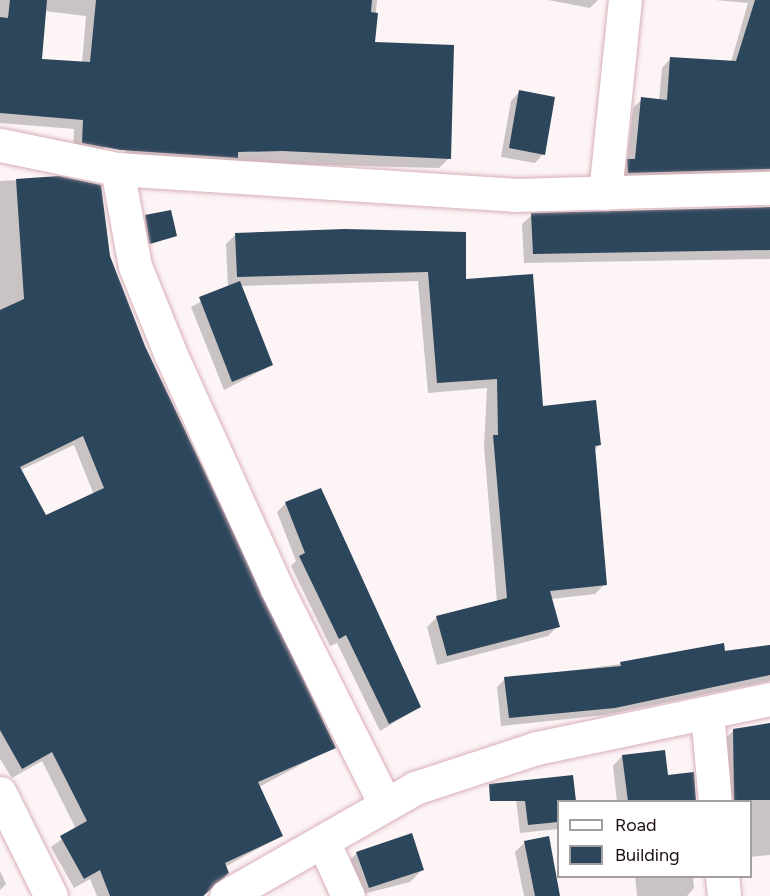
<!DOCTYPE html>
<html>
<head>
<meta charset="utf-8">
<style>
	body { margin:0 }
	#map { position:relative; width:770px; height:896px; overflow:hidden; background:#fdf4f6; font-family:Figtree,sans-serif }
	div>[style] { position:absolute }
	.shadow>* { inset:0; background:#0003 }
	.building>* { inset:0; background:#2c465b }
	.roads { filter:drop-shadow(0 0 2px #d7afb7) drop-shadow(0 0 2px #d7afb7) }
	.street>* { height:33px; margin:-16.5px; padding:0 16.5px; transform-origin:16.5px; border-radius:16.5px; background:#fff }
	span { translate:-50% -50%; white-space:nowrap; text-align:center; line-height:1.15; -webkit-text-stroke:6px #fff; paint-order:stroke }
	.legend { position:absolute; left:557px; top:800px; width:195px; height:78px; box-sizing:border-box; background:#fff; border:2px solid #a39e9f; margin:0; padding:8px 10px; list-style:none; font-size:18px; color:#1a0d10 }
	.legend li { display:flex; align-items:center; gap:12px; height:30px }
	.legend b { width:30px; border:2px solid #a39e9f }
</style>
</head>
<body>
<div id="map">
	<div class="shadow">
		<i style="clip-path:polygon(evenodd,0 0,377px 0,373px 43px,449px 158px,439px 168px,125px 160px,127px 134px,91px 156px,73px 152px,74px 129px,0 123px,0 0,44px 11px,86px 16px,82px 63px,40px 60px,44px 11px)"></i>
		<i style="clip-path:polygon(548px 0,598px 0,590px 8px)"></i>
		<i style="clip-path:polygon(715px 0,770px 0,770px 183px,619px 182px,619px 169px,627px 161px,633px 108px,642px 99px,659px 100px,662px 68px,671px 58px,731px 62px,748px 3px)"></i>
		<i style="clip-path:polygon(519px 92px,543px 154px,535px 163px,501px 157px,511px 101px)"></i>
		<i style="clip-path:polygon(evenodd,59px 178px,109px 256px,144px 347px,334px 747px,259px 787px,281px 836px,225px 867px,227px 872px,204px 896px,97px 896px,90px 879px,74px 888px,51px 847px,76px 829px,42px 761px,12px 778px,0 759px,0 181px,59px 178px,74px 445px,94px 495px,45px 517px,21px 470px,74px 445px)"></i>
		<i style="clip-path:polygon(770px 208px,770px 259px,524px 263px,522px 224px,532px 215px)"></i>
		<i style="clip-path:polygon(145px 216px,175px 236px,146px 244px)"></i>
		<i style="clip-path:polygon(465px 233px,465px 281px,541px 408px,600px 444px,594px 451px,605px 584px,595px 594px,551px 599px,558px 626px,548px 636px,437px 665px,427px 627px,437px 617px,497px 602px,484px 447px,487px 388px,428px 393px,418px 281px,240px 286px,272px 365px,224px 390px,191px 307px,228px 287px,226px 244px,236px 234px)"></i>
		<i style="clip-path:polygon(286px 503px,420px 707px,380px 731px,337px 643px,330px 646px,291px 566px,296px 561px,277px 512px)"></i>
		<i style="clip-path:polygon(770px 645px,770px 681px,606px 715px,501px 726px,497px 687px,505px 679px)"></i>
		<i style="clip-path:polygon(770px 725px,770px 855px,750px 857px,750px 802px,723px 802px,724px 740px,733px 731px)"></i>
		<i style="clip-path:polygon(622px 756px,666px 777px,692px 774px,696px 802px,617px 802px,613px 766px)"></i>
		<i style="clip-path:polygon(571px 777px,574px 802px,558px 802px,558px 829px,520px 833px,515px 791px)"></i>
		<i style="clip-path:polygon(525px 842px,558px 896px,524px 896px,515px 852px)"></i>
		<i style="clip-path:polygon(357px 853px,423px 869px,410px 882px,355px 896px,344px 866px)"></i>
		<i style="clip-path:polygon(0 871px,6px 884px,0 890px)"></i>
		<i style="clip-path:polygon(635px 876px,693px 876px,694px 888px,687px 896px,637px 896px)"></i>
	</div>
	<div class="building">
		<i style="clip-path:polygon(10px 0,47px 0,42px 59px,90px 62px,96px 0,372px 0,371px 12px,378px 13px,375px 42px,454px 45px,451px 159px,283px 151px,238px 152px,238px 158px,120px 150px,82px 143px,83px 120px,0 113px,0 17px,8px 18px)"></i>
		<i style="clip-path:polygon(755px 0,770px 0,770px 169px,628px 173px,627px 159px,635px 159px,641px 97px,667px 100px,670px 57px,736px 61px)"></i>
		<i style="clip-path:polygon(519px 90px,555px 97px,545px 155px,509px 148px)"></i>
		<i style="clip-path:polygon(evenodd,59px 176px,101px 185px,110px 256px,145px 346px,336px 748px,258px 782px,283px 836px,225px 863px,229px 873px,203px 896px,110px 896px,100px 870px,84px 879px,60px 836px,87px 821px,52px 752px,22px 769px,0 730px,0 310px,24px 299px,16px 179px,59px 176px,83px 436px,104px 488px,46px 515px,20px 467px,83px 436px)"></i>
		<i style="clip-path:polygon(770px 207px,770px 250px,533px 254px,531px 213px)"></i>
		<i style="clip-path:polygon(171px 210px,177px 236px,150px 244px,145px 215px)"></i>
		<i style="clip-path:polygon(345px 229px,466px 232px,466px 279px,533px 274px,543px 406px,596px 400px,601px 445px,595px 446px,607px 585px,550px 591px,560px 627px,447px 656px,436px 616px,507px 598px,493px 435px,498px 435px,497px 379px,437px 383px,428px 272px,237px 277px,235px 233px)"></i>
		<i style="clip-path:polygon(240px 281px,273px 365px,232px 382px,199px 297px)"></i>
		<i style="clip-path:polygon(321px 488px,421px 707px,389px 724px,346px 635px,339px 639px,299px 556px,305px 553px,285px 502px)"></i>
		<i style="clip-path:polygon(724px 643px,725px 651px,770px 645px,770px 675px,615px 708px,509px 718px,504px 677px,621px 666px,620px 662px)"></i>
		<i style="clip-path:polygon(770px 723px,770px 800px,734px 800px,733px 729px)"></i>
		<i style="clip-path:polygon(665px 750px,668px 775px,694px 772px,696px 801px,628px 801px,622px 755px)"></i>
		<i style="clip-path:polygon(573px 775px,576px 801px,558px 801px,558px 822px,528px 825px,525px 801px,490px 801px,489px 784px)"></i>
		<i style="clip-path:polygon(412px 833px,424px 870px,369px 888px,356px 852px)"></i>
		<i style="clip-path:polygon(549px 836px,560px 896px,535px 896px,524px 841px)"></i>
	</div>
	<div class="roads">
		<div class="street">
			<i style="left:0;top:145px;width:119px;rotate:11.6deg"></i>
			<i style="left:117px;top:169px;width:398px;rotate:3.7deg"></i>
			<i style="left:514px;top:195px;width:256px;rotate:-1.6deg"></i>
			<i style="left:117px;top:169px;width:99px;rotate:79.5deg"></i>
			<i style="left:135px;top:266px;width:96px;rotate:68deg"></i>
			<i style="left:171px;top:355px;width:255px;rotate:65.6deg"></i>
			<i style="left:276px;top:587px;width:241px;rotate:63.3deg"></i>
			<i style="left:605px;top:193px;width:194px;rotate:-84.1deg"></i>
			<i style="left:707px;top:713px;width:89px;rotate:84.9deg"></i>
			<i style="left:0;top:793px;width:115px;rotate:63.7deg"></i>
			<i style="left:323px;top:841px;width:60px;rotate:65.6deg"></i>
			<i style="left:722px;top:876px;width:20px;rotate:84deg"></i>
			<i style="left:226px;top:896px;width:218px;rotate:-29.7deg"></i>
			<i style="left:415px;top:788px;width:128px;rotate:-18.2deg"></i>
			<i style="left:537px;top:748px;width:238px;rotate:-11.9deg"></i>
		</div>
	</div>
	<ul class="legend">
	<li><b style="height:8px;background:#fff"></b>Road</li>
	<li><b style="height:16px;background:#2c465b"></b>Building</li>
	</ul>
</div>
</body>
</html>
